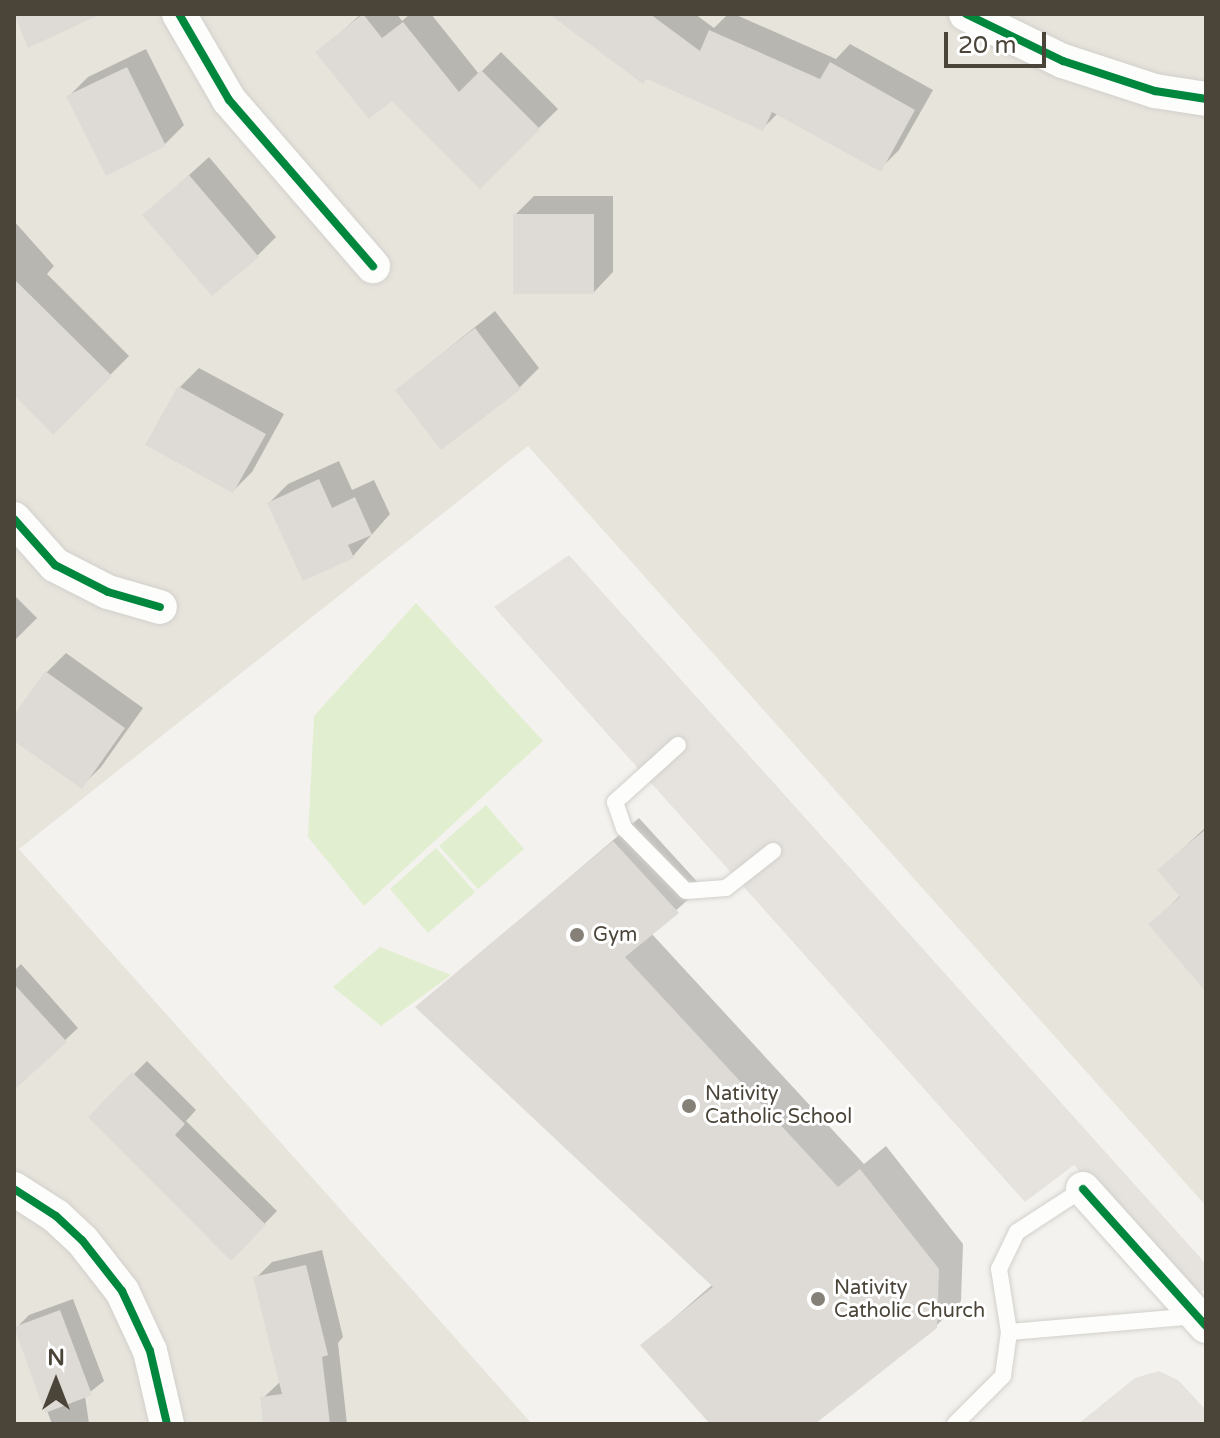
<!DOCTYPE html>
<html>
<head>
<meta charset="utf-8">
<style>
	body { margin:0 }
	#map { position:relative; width:1220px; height:1438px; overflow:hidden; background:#f4f2ee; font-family:"Varela Round",sans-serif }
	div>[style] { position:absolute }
	.residential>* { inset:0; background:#e7e4dc }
	.green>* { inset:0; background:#e1eecf }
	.parking>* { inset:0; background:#e6e3df }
	.shadow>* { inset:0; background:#0003 }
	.building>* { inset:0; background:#dedbd6 }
	.roads { filter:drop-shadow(0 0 2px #d2d0cb) drop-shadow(0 0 2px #d2d0cb) }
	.lane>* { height:16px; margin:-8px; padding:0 8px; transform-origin:8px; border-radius:8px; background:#fdfdfc }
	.street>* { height:34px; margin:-17px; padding:0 17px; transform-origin:17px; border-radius:17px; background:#fdfdfc }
	.cycleway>* { height:8px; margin:-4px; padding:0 4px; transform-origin:4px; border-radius:4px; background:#00873e }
	.dots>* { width:22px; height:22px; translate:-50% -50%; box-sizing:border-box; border:4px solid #fff; border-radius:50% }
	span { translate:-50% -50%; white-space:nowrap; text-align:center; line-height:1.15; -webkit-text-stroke:6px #fff; paint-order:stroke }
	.poi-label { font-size:20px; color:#4b4439 }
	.left { translate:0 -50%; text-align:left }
	.frame { position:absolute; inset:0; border:16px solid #4b4439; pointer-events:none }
	.north { position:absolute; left:16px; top:1342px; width:80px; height:80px; -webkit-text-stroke:6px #fff; paint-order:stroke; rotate:0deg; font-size:22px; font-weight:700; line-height:32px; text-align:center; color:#4b4439 }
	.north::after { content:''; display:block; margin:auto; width:28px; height:36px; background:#4b4439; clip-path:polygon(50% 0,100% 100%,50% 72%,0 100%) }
	.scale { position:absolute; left:944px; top:32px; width:102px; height:36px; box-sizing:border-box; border:4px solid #4b4439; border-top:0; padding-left:10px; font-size:24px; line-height:28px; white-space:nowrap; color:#4b4439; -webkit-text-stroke:6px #fff; paint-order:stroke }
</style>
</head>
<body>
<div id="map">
	<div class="residential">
		<i style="clip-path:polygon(14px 14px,1206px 14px,1206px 1206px,528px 446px,19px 849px,532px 1424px,14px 1424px)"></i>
	</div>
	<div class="green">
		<i style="clip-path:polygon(416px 603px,543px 741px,364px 906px,308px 837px,314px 716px)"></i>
		<i style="clip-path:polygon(486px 805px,524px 849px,478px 889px,439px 846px)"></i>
		<i style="clip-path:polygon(436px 848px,475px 892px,428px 933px,390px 889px)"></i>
		<i style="clip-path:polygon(380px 947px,451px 975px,381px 1026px,333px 987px)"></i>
	</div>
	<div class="parking">
		<i style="clip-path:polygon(569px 555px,1206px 1264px,1206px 1288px,1195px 1296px,1074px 1165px,1025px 1202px,494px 607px)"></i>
		<i style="clip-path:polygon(1159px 1371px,1178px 1380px,1206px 1410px,1206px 1424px,1078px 1424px,1135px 1378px)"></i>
	</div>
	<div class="shadow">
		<i style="clip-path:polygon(361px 14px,397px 14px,402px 21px,410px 14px,431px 14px,479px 74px,501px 52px,558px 109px,480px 186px,392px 98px,318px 53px)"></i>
		<i style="clip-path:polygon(581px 14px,695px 14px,714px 28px,728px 14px,734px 14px,836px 59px,850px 44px,933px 90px,899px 150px,880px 169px,778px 113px,763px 128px)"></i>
		<i style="clip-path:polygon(146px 49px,184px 125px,165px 144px,69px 96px,88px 77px)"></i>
		<i style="clip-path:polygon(209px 157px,276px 237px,257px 256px,145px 215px)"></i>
		<i style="clip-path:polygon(534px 196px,613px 196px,613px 272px,594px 292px,515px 215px)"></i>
		<i style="clip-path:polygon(14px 221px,54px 266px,47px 274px,129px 356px,53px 432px,14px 393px)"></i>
		<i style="clip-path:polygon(495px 311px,539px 368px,520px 387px,441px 447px,397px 390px)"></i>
		<i style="clip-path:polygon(199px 368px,284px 414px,252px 472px,233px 491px,180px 387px)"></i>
		<i style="clip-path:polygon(339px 461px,352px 490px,374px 480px,390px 514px,353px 556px,269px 503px,288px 484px)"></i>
		<i style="clip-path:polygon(14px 595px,37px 618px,14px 641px)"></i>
		<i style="clip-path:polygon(66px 653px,143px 708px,101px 767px,82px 786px,14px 739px,14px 718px,47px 672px)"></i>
		<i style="clip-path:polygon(639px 818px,702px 887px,651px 933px,864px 1164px,886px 1146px,963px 1244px,961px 1301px,935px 1327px,812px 1424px,713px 1424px,643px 1345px,713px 1284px,418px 1007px)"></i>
		<i style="clip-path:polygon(1206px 827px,1206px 989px,1151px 924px,1181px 895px,1160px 870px)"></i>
		<i style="clip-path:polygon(21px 964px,78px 1028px,26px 1077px,14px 1064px,14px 971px)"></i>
		<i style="clip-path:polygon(147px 1061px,196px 1110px,186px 1121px,277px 1211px,231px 1258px,91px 1117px)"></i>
		<i style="clip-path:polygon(322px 1250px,343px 1337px,338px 1343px,347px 1424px,265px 1424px,263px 1398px,281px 1381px,256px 1278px,272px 1262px)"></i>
		<i style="clip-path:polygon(73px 1299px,104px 1381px,85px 1396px,89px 1424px,52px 1424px,16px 1328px,29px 1315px)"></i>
	</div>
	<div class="building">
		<i style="clip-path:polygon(14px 14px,101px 14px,28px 48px)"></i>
		<i style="clip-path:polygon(363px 14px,382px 38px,403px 22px,459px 92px,481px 70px,540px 129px,480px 189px,392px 101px,369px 119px,315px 52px)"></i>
		<i style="clip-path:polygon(549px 14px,650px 14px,700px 51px,709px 30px,820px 79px,830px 62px,915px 110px,881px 172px,772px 112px,763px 131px,647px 79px,643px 84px)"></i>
		<i style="clip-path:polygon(127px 67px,166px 146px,106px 176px,66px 96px)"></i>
		<i style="clip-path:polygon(189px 175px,259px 257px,212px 296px,142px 215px)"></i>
		<i style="clip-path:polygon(513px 214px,594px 214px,594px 294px,513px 294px)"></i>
		<i style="clip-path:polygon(14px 279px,112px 376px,53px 435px,14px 395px)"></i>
		<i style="clip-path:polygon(475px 328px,521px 389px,441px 450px,395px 390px)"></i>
		<i style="clip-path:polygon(178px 386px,266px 434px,233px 493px,145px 445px)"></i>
		<i style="clip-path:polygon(319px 479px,332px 508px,355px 497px,372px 535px,348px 545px,354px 558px,303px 581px,267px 503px)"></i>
		<i style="clip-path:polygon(45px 671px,125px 728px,82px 789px,14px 741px,14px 715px)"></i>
		<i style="clip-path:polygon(1206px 829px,1206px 992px,1148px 924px,1180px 897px,1157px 870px)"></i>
		<i style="clip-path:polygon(613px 841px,679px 913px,625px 957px,838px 1187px,860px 1169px,939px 1269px,937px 1328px,815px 1424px,710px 1424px,640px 1345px,713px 1287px,415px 1007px)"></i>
		<i style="clip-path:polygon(14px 984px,67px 1042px,14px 1090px)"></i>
		<i style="clip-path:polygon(132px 1072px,185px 1124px,175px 1135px,266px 1225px,231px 1261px,88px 1117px)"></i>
		<i style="clip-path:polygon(306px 1265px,328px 1355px,322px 1357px,330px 1424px,263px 1424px,260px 1397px,282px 1394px,253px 1277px)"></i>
		<i style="clip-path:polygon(60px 1310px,92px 1395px,45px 1413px,14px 1327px)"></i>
	</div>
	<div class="roads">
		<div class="lane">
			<i style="left:678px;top:745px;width:85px;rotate:137.9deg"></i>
			<i style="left:615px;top:802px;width:28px;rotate:71deg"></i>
			<i style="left:624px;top:828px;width:88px;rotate:45.5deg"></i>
			<i style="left:686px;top:891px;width:40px;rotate:-4.3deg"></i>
			<i style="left:726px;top:888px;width:60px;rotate:-38.2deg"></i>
			<i style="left:1009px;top:1332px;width:186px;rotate:-4.9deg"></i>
			<i style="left:955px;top:1424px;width:68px;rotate:-45deg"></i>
			<i style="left:1003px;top:1376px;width:44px;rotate:-82.2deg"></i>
			<i style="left:1009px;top:1332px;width:64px;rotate:-99deg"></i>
			<i style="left:999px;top:1269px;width:41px;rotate:-64.1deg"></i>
			<i style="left:1017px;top:1232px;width:79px;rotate:-33.1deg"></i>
		</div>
		<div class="street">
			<i style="left:179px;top:14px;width:99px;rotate:59.8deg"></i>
			<i style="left:229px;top:100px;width:220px;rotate:49.1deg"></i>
			<i style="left:966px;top:14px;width:108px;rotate:25.9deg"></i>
			<i style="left:1063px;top:61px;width:97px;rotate:18.1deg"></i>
			<i style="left:1155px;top:91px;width:52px;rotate:8.9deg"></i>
			<i style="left:14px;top:519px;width:62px;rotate:48.3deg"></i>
			<i style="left:55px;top:565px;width:59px;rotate:27deg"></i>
			<i style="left:108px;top:592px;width:54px;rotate:16.1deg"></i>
			<i style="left:14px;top:1189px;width:50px;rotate:32.7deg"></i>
			<i style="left:56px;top:1216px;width:35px;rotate:43deg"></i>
			<i style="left:82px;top:1240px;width:65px;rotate:51.9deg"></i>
			<i style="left:122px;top:1291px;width:66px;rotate:65deg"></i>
			<i style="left:150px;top:1351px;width:75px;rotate:76.9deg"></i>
			<i style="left:1083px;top:1189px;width:184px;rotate:48.1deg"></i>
		</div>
	</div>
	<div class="cycleway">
		<i style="left:179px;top:14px;width:99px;rotate:59.8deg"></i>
		<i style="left:229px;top:100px;width:220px;rotate:49.1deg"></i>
		<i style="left:966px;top:14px;width:108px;rotate:25.9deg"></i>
		<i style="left:1063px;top:61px;width:97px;rotate:18.1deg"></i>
		<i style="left:1155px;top:91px;width:52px;rotate:8.9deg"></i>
		<i style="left:14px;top:519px;width:62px;rotate:48.3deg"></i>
		<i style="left:55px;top:565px;width:59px;rotate:27deg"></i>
		<i style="left:108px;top:592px;width:54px;rotate:16.1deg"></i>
		<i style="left:14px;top:1189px;width:50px;rotate:32.7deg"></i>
		<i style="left:56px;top:1216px;width:35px;rotate:43deg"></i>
		<i style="left:82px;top:1240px;width:65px;rotate:51.9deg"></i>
		<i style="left:122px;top:1291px;width:66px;rotate:65deg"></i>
		<i style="left:150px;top:1351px;width:75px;rotate:76.9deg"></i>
		<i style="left:1083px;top:1189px;width:184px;rotate:48.1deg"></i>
	</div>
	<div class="dots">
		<i style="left:577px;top:935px;background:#868178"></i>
		<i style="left:689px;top:1106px;background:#868178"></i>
		<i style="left:818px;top:1299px;background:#868178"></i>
	</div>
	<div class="poi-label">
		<span class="left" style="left:593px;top:935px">Gym</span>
		<span class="left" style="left:705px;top:1106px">Nativity<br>Catholic School</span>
		<span class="left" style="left:834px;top:1300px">Nativity<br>Catholic Church</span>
	</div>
	<div class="frame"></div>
	<div class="north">N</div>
	<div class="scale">20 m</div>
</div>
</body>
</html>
